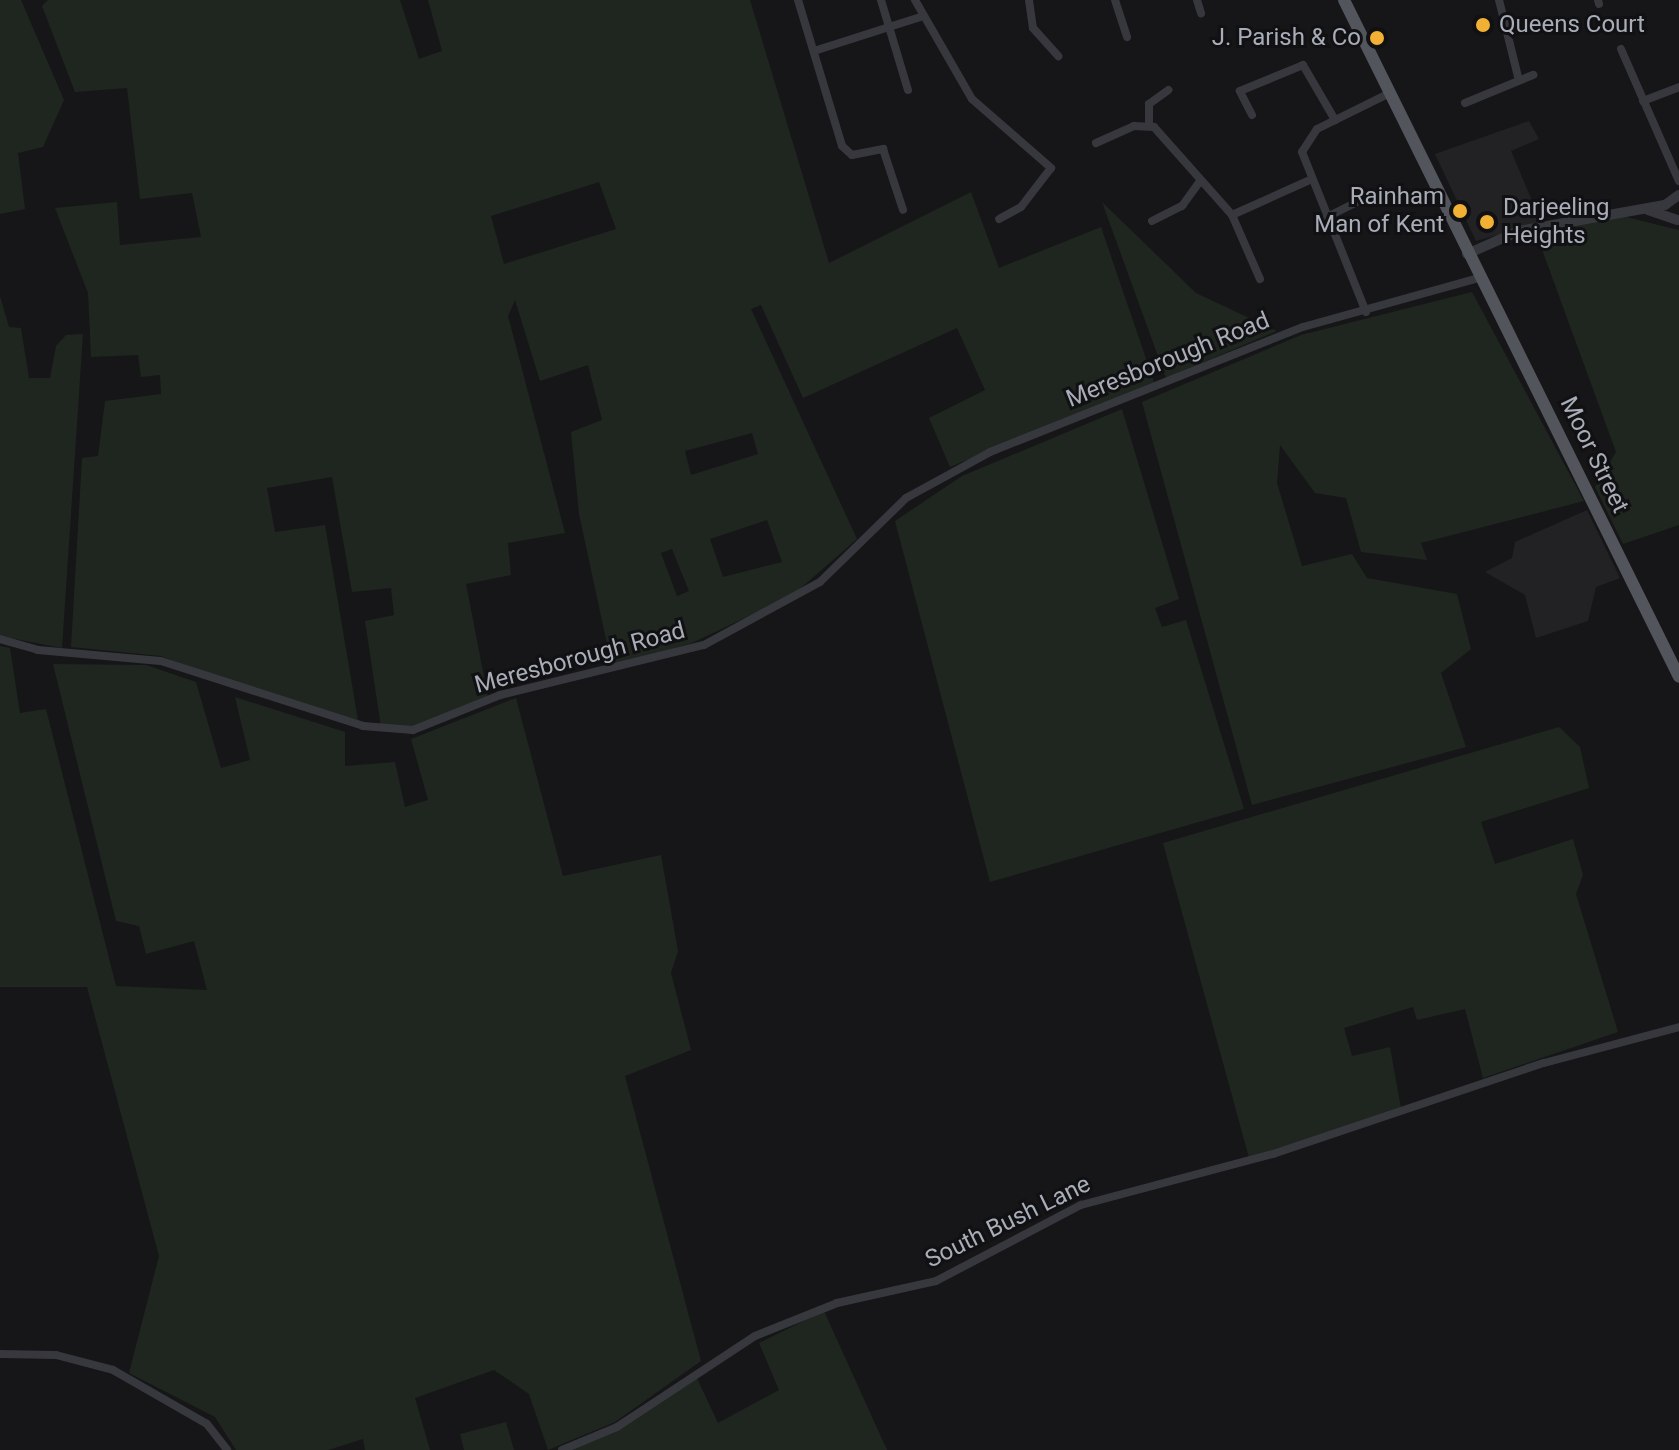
<!DOCTYPE html>
<html>
<head>
<meta charset="utf-8">
<style>
	body { margin:0 }
	#map { position:relative; width:1679px; height:1450px; overflow:hidden; background:#161618; font-family:Roboto,sans-serif }
	div>[style] { position:absolute }
	.built>* { inset:0; background:#222225 }
	.green>* { inset:0; background:#1e261f }
	.minor>* { height:8px; margin:-4px; padding:0 4px; transform-origin:4px; border-radius:4px; background:#37383d }
	.tertiary>* { height:10px; margin:-5px; padding:0 5px; transform-origin:5px; border-radius:5px; background:#37383d }
	.primary>* { height:12px; margin:-6px; padding:0 6px; transform-origin:6px; border-radius:6px; background:#53555c }
	.dots>* { width:22px; height:22px; translate:-50% -50%; box-sizing:border-box; border:4px solid #111113; border-radius:50% }
	span { translate:-50% -50%; white-space:nowrap; text-align:center; line-height:1.15; -webkit-text-stroke:6px #111113; paint-order:stroke }
	.poi-label { font-size:24px; color:#a8adb8 }
	.left { translate:0 -50%; text-align:left }
	.right { translate:-100% -50%; text-align:right }
	.street-label { font-size:24px; color:#a8adb8 }
</style>
</head>
<body>
<div id="map">
	<div class="built">
		<i style="clip-path:polygon(1529px 121px,1539px 139px,1511px 151px,1541px 222px,1476px 241px,1435px 154px)"></i>
		<i style="clip-path:polygon(1587px 510px,1620px 578px,1596px 587px,1588px 621px,1536px 638px,1525px 595px,1485px 572px,1512px 558px,1515px 542px)"></i>
	</div>
	<div class="green">
		<i style="clip-path:polygon(0 0,21px 0,64px 100px,43px 147px,18px 153px,25px 209px,0 214px)"></i>
		<i style="clip-path:polygon(evenodd,48px 0,400px 0,419px 59px,442px 51px,428px 0,750px 0,829px 263px,971px 192px,999px 268px,1101px 227px,1154px 382px,950px 467px,929px 418px,985px 390px,957px 328px,803px 398px,761px 305px,751px 309px,857px 539px,793px 595px,692px 643px,612px 667px,579px 514px,571px 432px,602px 420px,588px 365px,540px 381px,515px 300px,508px 316px,565px 533px,508px 543px,511px 575px,466px 584px,488px 697px,415px 726px,381px 727px,365px 621px,394px 615px,391px 588px,352px 592px,332px 477px,267px 488px,275px 532px,325px 525px,358px 720px,233px 685px,161px 656px,71px 647px,82px 458px,98px 456px,105px 401px,161px 394px,160px 375px,141px 377px,138px 355px,91px 357px,88px 293px,55px 208px,117px 202px,120px 245px,201px 237px,192px 193px,140px 199px,127px 88px,75px 92px,42px 6px,48px 0,599px 182px,616px 229px,504px 264px,491px 216px,599px 182px,48px 0,752px 433px,758px 454px,691px 475px,685px 451px,752px 433px,48px 0,767px 520px,782px 562px,723px 577px,710px 539px,767px 520px,48px 0,672px 549px,689px 591px,677px 596px,661px 553px,672px 549px)"></i>
		<i style="clip-path:polygon(1102px 202px,1196px 293px,1277px 331px,1166px 378px)"></i>
		<i style="clip-path:polygon(1618px 215px,1679px 230px,1679px 525px,1623px 544px,1595px 487px,1616px 452px,1537px 236px)"></i>
		<i style="clip-path:polygon(1472px 292px,1584px 501px,1421px 543px,1427px 560px,1361px 552px,1346px 498px,1315px 493px,1280px 445px,1277px 483px,1302px 566px,1352px 554px,1367px 578px,1457px 594px,1471px 649px,1441px 673px,1466px 747px,1252px 805px,1142px 402px,1301px 335px)"></i>
		<i style="clip-path:polygon(0 296px,9px 327px,21px 328px,29px 378px,50px 378px,56px 346px,66px 335px,83px 334px,62px 648px,0 636px)"></i>
		<i style="clip-path:polygon(1122px 409px,1179px 599px,1155px 608px,1162px 627px,1186px 620px,1244px 809px,990px 882px,895px 521px,962px 476px)"></i>
		<i style="clip-path:polygon(0 646px,10px 648px,20px 713px,46px 709px,116px 986px,207px 990px,194px 941px,146px 954px,139px 926px,116px 921px,53px 664px,146px 665px,196px 682px,221px 768px,250px 760px,235px 697px,345px 732px,345px 766px,395px 762px,405px 807px,428px 800px,411px 739px,516px 698px,563px 876px,661px 855px,678px 951px,671px 973px,691px 1050px,625px 1076px,701px 1361px,615px 1422px,548px 1450px,529px 1394px,494px 1370px,415px 1398px,430px 1450px,365px 1450px,363px 1439px,328px 1450px,236px 1450px,215px 1417px,129px 1373px,159px 1256px,87px 987px,0 987px)"></i>
		<i style="clip-path:polygon(1559px 727px,1580px 747px,1589px 788px,1481px 822px,1495px 864px,1573px 839px,1583px 875px,1576px 894px,1618px 1032px,1483px 1078px,1465px 1009px,1417px 1020px,1413px 1007px,1344px 1028px,1352px 1056px,1390px 1047px,1401px 1108px,1249px 1158px,1163px 843px)"></i>
		<i style="clip-path:polygon(824px 1311px,887px 1450px,572px 1450px,695px 1374px,718px 1423px,779px 1390px,759px 1343px)"></i>
		<i style="clip-path:polygon(506px 1422px,514px 1450px,464px 1450px,460px 1434px)"></i>
	</div>
	<div class="minor">
		<i style="left:798px;top:0;width:152px;rotate:73.2deg"></i>
		<i style="left:842px;top:146px;width:13px;rotate:42deg"></i>
		<i style="left:852px;top:155px;width:32px;rotate:-11deg"></i>
		<i style="left:883px;top:149px;width:64px;rotate:71.8deg"></i>
		<i style="left:881px;top:0;width:94px;rotate:73.3deg"></i>
		<i style="left:915px;top:0;width:114px;rotate:60.1deg"></i>
		<i style="left:972px;top:99px;width:105px;rotate:41.1deg"></i>
		<i style="left:1051px;top:168px;width:49px;rotate:127.6deg"></i>
		<i style="left:1021px;top:207px;width:25px;rotate:151deg"></i>
		<i style="left:1029px;top:0;width:28px;rotate:82deg"></i>
		<i style="left:1033px;top:28px;width:38px;rotate:48deg"></i>
		<i style="left:1115px;top:0;width:39px;rotate:72deg"></i>
		<i style="left:1197px;top:0;width:14px;rotate:73deg"></i>
		<i style="left:1499px;top:0;width:83px;rotate:76.1deg"></i>
		<i style="left:1598px;top:0;width:4px;rotate:76deg"></i>
		<i style="left:1621px;top:49px;width:144px;rotate:66.3deg"></i>
		<i style="left:814px;top:51px;width:115px;rotate:-17.7deg"></i>
		<i style="left:1643px;top:101px;width:39px;rotate:-21deg"></i>
		<i style="left:1465px;top:103px;width:74px;rotate:-22.4deg"></i>
		<i style="left:1252px;top:115px;width:27px;rotate:-117deg"></i>
		<i style="left:1240px;top:91px;width:68px;rotate:-22.4deg"></i>
		<i style="left:1303px;top:65px;width:64px;rotate:59.8deg"></i>
		<i style="left:1149px;top:125px;width:21px;rotate:-90deg"></i>
		<i style="left:1149px;top:104px;width:24px;rotate:-36deg"></i>
		<i style="left:1096px;top:143px;width:42px;rotate:-24.1deg"></i>
		<i style="left:1134px;top:126px;width:20px;rotate:3deg"></i>
		<i style="left:1154px;top:127px;width:118px;rotate:48.4deg"></i>
		<i style="left:1232px;top:215px;width:85px;rotate:-24.2deg"></i>
		<i style="left:1232px;top:215px;width:70px;rotate:66.4deg"></i>
		<i style="left:1327px;top:217px;width:40px;rotate:-26.6deg"></i>
		<i style="left:1152px;top:221px;width:34px;rotate:-27deg"></i>
		<i style="left:1182px;top:206px;width:31px;rotate:-54deg"></i>
		<i style="left:1366px;top:312px;width:172px;rotate:-111.8deg"></i>
		<i style="left:1302px;top:152px;width:27px;rotate:-57deg"></i>
		<i style="left:1317px;top:129px;width:81px;rotate:-26.3deg"></i>
		<i style="left:0;top:639px;width:40px;rotate:16deg"></i>
		<i style="left:38px;top:650px;width:123px;rotate:5.1deg"></i>
		<i style="left:161px;top:661px;width:212px;rotate:17.8deg"></i>
		<i style="left:363px;top:726px;width:50px;rotate:4.6deg"></i>
		<i style="left:413px;top:730px;width:94px;rotate:-21.9deg"></i>
		<i style="left:500px;top:695px;width:210px;rotate:-13.8deg"></i>
		<i style="left:704px;top:645px;width:132px;rotate:-28.5deg"></i>
		<i style="left:820px;top:582px;width:120px;rotate:-44.3deg"></i>
		<i style="left:906px;top:498px;width:96px;rotate:-28.7deg"></i>
		<i style="left:990px;top:452px;width:337px;rotate:-21.8deg"></i>
		<i style="left:1303px;top:327px;width:182px;rotate:-15.6deg"></i>
		<i style="left:0;top:1354px;width:56px;rotate:1deg"></i>
		<i style="left:56px;top:1355px;width:59px;rotate:14.7deg"></i>
		<i style="left:113px;top:1370px;width:108px;rotate:29.9deg"></i>
		<i style="left:207px;top:1424px;width:33px;rotate:52deg"></i>
		<i style="left:562px;top:1450px;width:60px;rotate:-22.7deg"></i>
		<i style="left:617px;top:1427px;width:165px;rotate:-33.4deg"></i>
		<i style="left:755px;top:1336px;width:88px;rotate:-21.9deg"></i>
		<i style="left:837px;top:1303px;width:101px;rotate:-12.5deg"></i>
		<i style="left:936px;top:1281px;width:164px;rotate:-27.7deg"></i>
		<i style="left:1081px;top:1205px;width:199px;rotate:-14.9deg"></i>
		<i style="left:1273px;top:1154px;width:286px;rotate:-18.6deg"></i>
		<i style="left:1544px;top:1063px;width:140px;rotate:-14.9deg"></i>
	</div>
	<div class="tertiary">
		<i style="left:1648px;top:210px;width:31px;rotate:19deg"></i>
		<i style="left:1467px;top:254px;width:57px;rotate:-23.9deg"></i>
		<i style="left:1519px;top:231px;width:148px;rotate:-10.1deg"></i>
		<i style="left:1665px;top:205px;width:17px;rotate:-36deg"></i>
	</div>
	<div class="primary">
		<i style="left:1344px;top:0;width:755px;rotate:63.67deg"></i>
	</div>
	<div class="dots">
		<i style="left:1483px;top:25px;background:#f2b134"></i>
		<i style="left:1377px;top:38px;background:#f2b134"></i>
		<i style="left:1460px;top:211px;background:#f2b134"></i>
		<i style="left:1487px;top:222px;background:#f2b134"></i>
	</div>
	<div class="poi-label">
		<span class="left" style="left:1499px;top:25px">Queens Court</span>
		<span class="right" style="left:1361px;top:38px">J. Parish &amp; Co</span>
		<span class="right" style="left:1444px;top:211px">Rainham<br>Man of Kent</span>
		<span class="left" style="left:1503px;top:222px">Darjeeling<br>Heights</span>
	</div>
	<div class="street-label">
		<span style="left:1168px;top:360px;rotate:-22deg">Meresborough Road</span>
		<span style="left:1594px;top:455px;rotate:64deg">Moor Street</span>
		<span style="left:580px;top:658px;rotate:-15deg">Meresborough Road</span>
		<span style="left:1008px;top:1222px;rotate:-26deg">South Bush Lane</span>
	</div>
</div>
</body>
</html>
